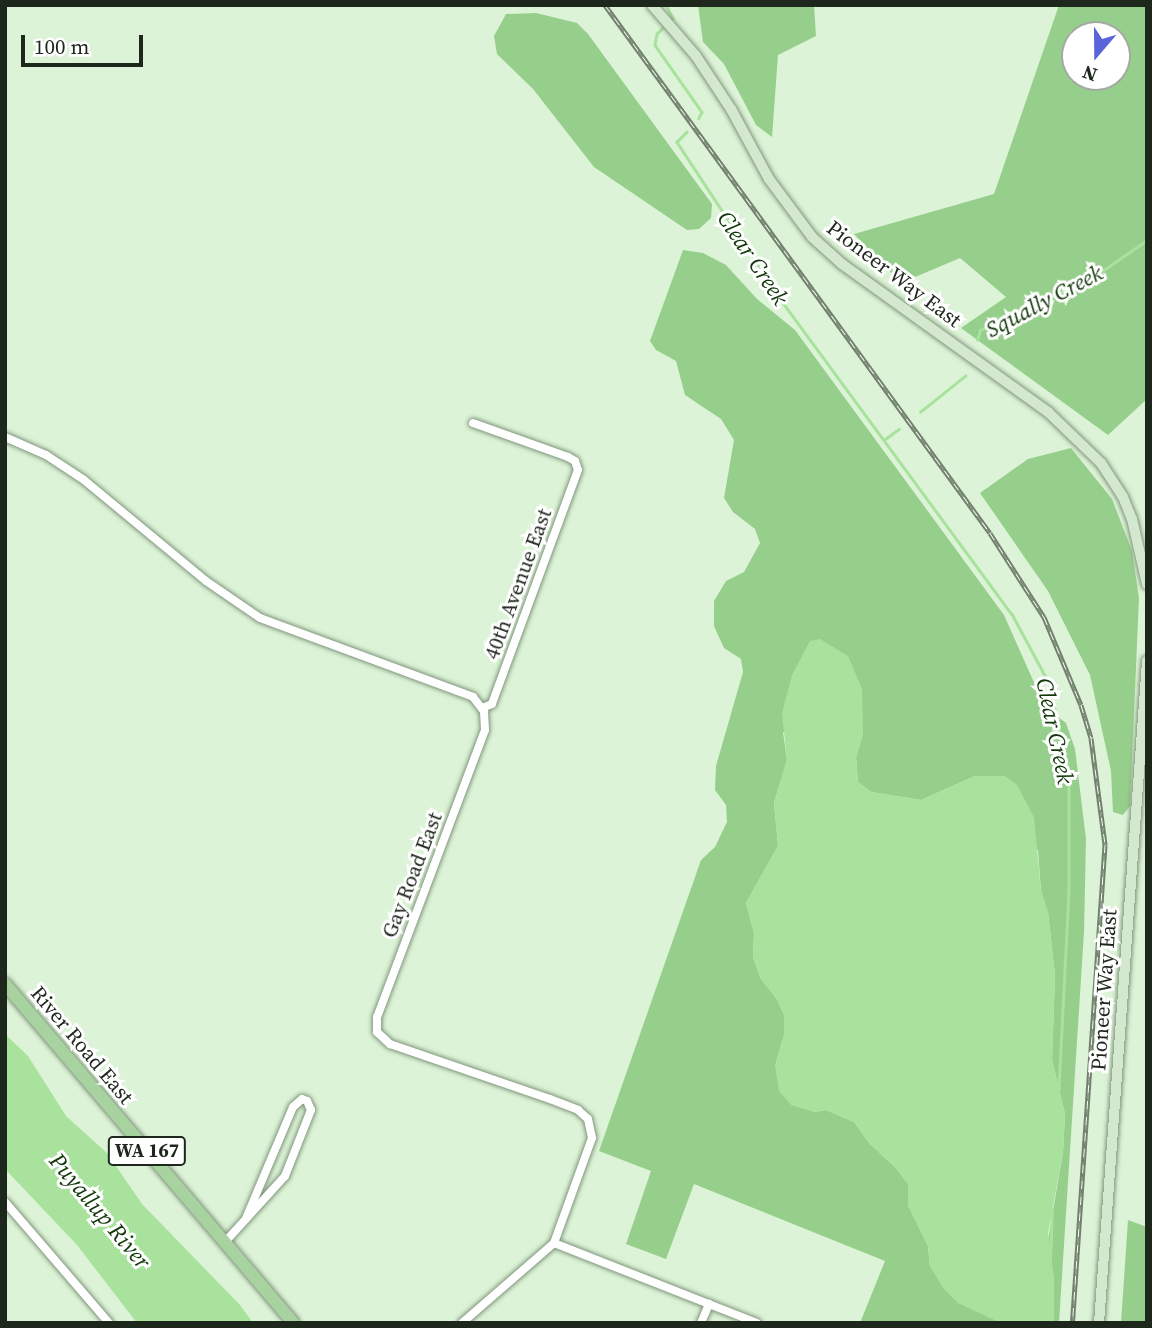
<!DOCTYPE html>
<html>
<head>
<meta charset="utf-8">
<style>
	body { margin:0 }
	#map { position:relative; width:1152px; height:1328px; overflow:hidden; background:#dcf3d7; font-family:"Source Serif 4",serif }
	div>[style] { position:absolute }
	.forest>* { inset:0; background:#96cf8b }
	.water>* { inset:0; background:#a8e29d }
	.stream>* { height:2.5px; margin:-1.25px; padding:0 1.25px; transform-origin:1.25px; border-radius:1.25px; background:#a8e29d }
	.roads { filter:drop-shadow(0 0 2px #81967c) drop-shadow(0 0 2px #81967c) }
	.street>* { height:8px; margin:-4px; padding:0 4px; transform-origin:4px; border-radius:4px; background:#fff }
	.secondary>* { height:10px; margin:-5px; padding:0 5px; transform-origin:5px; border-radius:5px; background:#d4e8cf }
	.primary>* { height:12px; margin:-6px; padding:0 6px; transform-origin:6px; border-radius:6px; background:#a8d2a0 }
	.rail>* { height:5px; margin-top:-2.5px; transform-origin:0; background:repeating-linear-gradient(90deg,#fff 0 8px,#72816e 0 16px); box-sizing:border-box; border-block:2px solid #72816e }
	span { translate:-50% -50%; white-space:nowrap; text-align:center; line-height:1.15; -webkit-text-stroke:6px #fff; paint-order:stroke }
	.shield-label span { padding:2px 5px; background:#fff; border:2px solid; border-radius:5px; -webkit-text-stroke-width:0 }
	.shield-label { font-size:19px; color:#1e271c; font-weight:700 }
	.street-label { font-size:21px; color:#1e271c }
	.water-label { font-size:23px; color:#123809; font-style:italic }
	.frame { position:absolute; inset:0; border:7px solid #1e271c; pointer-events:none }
	.north { position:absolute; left:1061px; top:21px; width:70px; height:70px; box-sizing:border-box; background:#fff; border:2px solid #a5a9a4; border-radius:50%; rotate:200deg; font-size:19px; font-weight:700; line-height:28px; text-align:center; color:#1e271c }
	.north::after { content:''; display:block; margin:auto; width:24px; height:32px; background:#5963da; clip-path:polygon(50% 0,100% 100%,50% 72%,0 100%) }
	.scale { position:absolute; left:21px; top:35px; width:122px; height:32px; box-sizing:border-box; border:4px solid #1e271c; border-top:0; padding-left:9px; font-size:21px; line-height:24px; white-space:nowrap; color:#1e271c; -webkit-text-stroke:5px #fff; paint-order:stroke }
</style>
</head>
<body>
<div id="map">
	<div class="forest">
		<i style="clip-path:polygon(698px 5px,814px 5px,816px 36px,778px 55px,772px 137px,756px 125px,724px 64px,703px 42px)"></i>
		<i style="clip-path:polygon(evenodd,1059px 5px,1147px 5px,1147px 399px,1108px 435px,961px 328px,1006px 297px,960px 258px,901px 283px,854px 234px,994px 194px,1059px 5px,1117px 35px,1117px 77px,1075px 77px,1075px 35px,1117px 35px)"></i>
		<i style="clip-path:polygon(536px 13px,577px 23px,588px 34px,712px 204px,711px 218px,699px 229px,687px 230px,594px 167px,533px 89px,497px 54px,494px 36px,506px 14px)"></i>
		<i style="clip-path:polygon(683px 250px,703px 253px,726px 265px,757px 299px,795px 330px,1004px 615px,1045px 707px,1066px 723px,1075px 749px,1086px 839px,1084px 932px,1059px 1323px,1054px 1323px,1054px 1278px,1047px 1246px,1063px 1152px,1065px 1114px,1052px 1060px,1055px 975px,1048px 913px,1041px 891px,1038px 850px,975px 776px,921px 800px,871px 792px,858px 782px,856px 757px,863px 734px,783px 732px,787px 760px,774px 803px,778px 846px,746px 903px,754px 933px,753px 957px,761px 979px,777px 999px,784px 1015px,784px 1035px,775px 1066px,814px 1112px,826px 1110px,854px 1122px,870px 1144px,896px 1168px,908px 1184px,908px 1205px,928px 1246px,930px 1266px,986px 1314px,1001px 1323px,860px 1323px,885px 1261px,694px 1184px,666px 1259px,626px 1244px,651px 1171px,599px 1151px,701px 860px,715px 847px,727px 822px,726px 805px,715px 790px,716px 766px,743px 672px,741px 659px,724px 648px,714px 626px,714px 601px,726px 581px,744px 572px,760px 543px,755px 529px,733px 512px,724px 498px,734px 440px,721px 419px,685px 395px,676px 361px,656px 350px,650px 341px)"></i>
		<i style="clip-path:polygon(1071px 448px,1112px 499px,1132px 551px,1139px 598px,1130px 806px,1123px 815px,1113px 812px,1111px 771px,1090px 675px,1048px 591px,980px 493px,1028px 459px)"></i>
		<i style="clip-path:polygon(1128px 1220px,1147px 1227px,1147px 1323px,1121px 1323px)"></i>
	</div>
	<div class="water">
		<i style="clip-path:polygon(820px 639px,848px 656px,862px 689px,863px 734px,856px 757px,858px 782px,871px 792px,921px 800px,975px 776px,1005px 776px,1017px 785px,1034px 817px,1041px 891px,1048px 913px,1055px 975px,1052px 1060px,1065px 1114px,1063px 1152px,1048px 1233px,1054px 1278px,1054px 1323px,1001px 1323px,958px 1303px,943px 1288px,930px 1266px,928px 1246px,908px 1205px,908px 1184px,896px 1168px,870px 1144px,854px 1122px,826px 1110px,814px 1112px,791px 1105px,779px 1091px,775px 1066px,784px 1035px,784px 1015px,777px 999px,761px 979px,753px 957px,754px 933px,746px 903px,778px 846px,774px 803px,787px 760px,782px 713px,792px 675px,810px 641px)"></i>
		<i style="clip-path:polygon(5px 1034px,28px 1056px,66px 1116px,107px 1153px,142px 1204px,240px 1305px,253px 1323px,137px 1323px,77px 1245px,5px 1169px)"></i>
	</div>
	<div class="stream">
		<i style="left:666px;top:5px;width:15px;rotate:62deg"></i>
		<i style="left:663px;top:28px;width:8px;rotate:135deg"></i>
		<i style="left:657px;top:34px;width:11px;rotate:100deg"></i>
		<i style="left:655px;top:45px;width:82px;rotate:55deg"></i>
		<i style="left:702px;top:112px;width:7px;rotate:117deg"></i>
		<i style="left:687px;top:132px;width:14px;rotate:135deg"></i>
		<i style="left:677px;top:142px;width:184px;rotate:56.7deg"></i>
		<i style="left:778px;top:296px;width:395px;rotate:53.7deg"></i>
		<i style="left:1012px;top:614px;width:78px;rotate:61.8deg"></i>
		<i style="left:1049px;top:683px;width:91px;rotate:77.3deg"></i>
		<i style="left:1069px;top:772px;width:119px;rotate:90deg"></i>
		<i style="left:1069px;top:891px;width:199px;rotate:92.9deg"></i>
		<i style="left:977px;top:340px;width:10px;rotate:-73deg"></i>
		<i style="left:980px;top:330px;width:123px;rotate:-24.9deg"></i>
		<i style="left:1092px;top:278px;width:67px;rotate:-34.6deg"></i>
		<i style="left:920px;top:412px;width:58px;rotate:-38.7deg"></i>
		<i style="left:885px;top:439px;width:17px;rotate:-36deg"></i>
		<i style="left:1050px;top:1262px;width:53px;rotate:-87.8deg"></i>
	</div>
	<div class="roads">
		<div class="street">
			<i style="left:473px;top:423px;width:101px;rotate:19.7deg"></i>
			<i style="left:568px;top:457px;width:8px;rotate:30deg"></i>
			<i style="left:575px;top:461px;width:9px;rotate:72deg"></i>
			<i style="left:578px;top:470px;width:249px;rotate:110.2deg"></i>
			<i style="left:492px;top:704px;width:11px;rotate:158deg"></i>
			<i style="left:5px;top:437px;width:45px;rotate:23.7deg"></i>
			<i style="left:46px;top:455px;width:45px;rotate:33.3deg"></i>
			<i style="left:84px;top:480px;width:158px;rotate:39.6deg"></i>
			<i style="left:206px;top:581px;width:65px;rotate:34.4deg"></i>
			<i style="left:260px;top:618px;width:227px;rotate:20.3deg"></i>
			<i style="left:473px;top:697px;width:18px;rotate:52deg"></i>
			<i style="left:484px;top:711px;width:19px;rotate:87deg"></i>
			<i style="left:485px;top:730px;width:307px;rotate:110.6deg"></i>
			<i style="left:377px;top:1017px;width:15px;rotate:90deg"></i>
			<i style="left:377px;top:1032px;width:18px;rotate:43deg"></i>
			<i style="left:390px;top:1044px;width:169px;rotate:19deg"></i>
			<i style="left:550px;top:1099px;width:30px;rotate:21deg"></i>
			<i style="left:578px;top:1110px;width:13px;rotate:42deg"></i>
			<i style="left:588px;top:1119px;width:19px;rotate:78deg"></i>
			<i style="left:592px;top:1138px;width:112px;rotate:109.9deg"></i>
			<i style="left:554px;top:1243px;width:218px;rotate:21.5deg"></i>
			<i style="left:5px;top:1202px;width:160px;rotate:49.3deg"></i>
			<i style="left:225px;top:1242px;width:89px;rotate:-47.7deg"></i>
			<i style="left:285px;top:1176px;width:71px;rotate:-68.5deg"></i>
			<i style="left:311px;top:1110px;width:10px;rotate:-114deg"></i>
			<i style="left:307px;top:1101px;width:5px;rotate:-158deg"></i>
			<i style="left:302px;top:1099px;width:12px;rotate:138deg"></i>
			<i style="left:293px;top:1107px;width:121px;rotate:112.9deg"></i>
			<i style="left:462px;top:1323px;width:122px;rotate:-41deg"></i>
			<i style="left:701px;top:1323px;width:21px;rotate:-67deg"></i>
		</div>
		<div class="secondary">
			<i style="left:652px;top:5px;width:67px;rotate:49.2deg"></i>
			<i style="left:696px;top:56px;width:64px;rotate:56.6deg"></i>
			<i style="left:731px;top:109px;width:80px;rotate:61.5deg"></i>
			<i style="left:769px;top:179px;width:72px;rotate:53.4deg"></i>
			<i style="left:812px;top:237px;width:40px;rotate:42deg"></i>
			<i style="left:842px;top:264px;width:254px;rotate:35.7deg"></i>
			<i style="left:1048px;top:412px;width:74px;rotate:43.9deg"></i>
			<i style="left:1101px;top:463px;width:40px;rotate:57.1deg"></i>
			<i style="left:1123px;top:497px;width:24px;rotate:68deg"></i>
			<i style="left:1132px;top:519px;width:67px;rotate:77deg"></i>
			<i style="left:1099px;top:1323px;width:664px;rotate:-85.85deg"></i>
		</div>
		<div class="primary">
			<i style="left:5px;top:984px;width:445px;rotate:49.6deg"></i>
		</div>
	</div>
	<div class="rail">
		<i style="left:605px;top:5px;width:653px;rotate:53.9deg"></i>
		<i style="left:990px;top:533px;width:100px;rotate:57.3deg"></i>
		<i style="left:1044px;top:617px;width:95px;rotate:67.2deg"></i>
		<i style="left:1081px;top:705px;width:34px;rotate:73deg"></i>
		<i style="left:1091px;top:738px;width:108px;rotate:82.5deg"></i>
		<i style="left:1105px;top:845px;width:479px;rotate:93.9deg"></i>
	</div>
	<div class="shield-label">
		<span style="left:147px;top:1151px">WA 167</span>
	</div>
	<div class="street-label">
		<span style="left:894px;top:274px;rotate:37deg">Pioneer Way East</span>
		<span style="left:518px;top:584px;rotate:-70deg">40th Avenue East</span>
		<span style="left:412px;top:875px;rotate:-69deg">Gay Road East</span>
		<span style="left:1104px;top:990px;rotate:-86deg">Pioneer Way East</span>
		<span style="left:82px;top:1045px;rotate:50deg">River Road East</span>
	</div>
	<div class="water-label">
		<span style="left:753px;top:258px;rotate:56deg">Clear Creek</span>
		<span style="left:1044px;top:301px;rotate:-28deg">Squally Creek</span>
		<span style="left:1055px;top:731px;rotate:78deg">Clear Creek</span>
		<span style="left:100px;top:1211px;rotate:50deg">Puyallup River</span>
	</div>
	<div class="frame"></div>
	<div class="north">N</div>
	<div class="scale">100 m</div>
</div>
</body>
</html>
